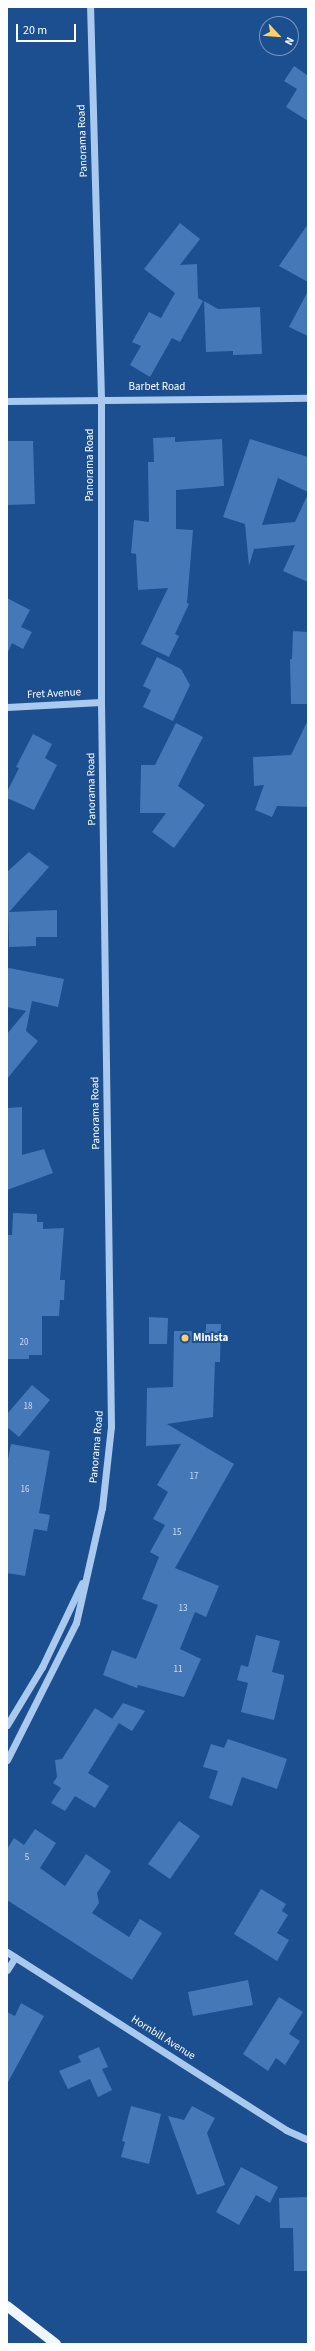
<!DOCTYPE html>
<html>
<head>
<meta charset="utf-8">
<style>
	body { margin:0 }
	#map { position:relative; width:315px; height:2351px; overflow:hidden; background:#1b4f8f; font-family:"Source Sans 3",sans-serif }
	div>[style] { position:absolute }
	.building>* { inset:0; background:#4478b7 }
	.minor>* { height:7px; margin:-3.5px; padding:0 3.5px; transform-origin:3.5px; border-radius:3.5px; background:#a9c9ee }
	.major>* { height:10px; margin:-5px; padding:0 5px; transform-origin:5px; border-radius:5px; background:#f0f6ff }
	.dots>* { width:11px; height:11px; translate:-50% -50%; box-sizing:border-box; border:2px solid #1b4f8f; border-radius:50% }
	span { translate:-50% -50%; white-space:nowrap; text-align:center; line-height:1.15; -webkit-text-stroke:4px #1b4f8f; paint-order:stroke }
	.number-label { font-size:9px; color:#d0dded }
	.number-label span { -webkit-text-stroke-width:0 }
	.street-label { font-size:11px; color:#fff }
	.poi-label { font-size:11px; color:#fff; font-weight:700 }
	.left { translate:0 -50%; text-align:left }
	.frame { position:absolute; inset:0; border:8px solid #fff; pointer-events:none }
	.north { position:absolute; left:259px; top:16px; width:40px; height:40px; box-sizing:border-box; background:#1b4f8f; border:1px solid #7695bc; border-radius:50%; rotate:116deg; font-size:11px; font-weight:700; line-height:16px; text-align:center; color:#fff }
	.north::after { content:''; display:block; margin:auto; width:14px; height:18px; background:#ffd166; clip-path:polygon(50% 0,100% 100%,50% 72%,0 100%) }
	.scale { position:absolute; left:16px; top:24px; width:60px; height:18px; box-sizing:border-box; border:2px solid #fff; border-top:0; padding-left:5px; font-size:12px; line-height:14px; white-space:nowrap; color:#fff; -webkit-text-stroke:3px #1b4f8f; paint-order:stroke }
</style>
</head>
<body>
<div id="map">
	<div class="building">
		<i style="clip-path:polygon(294px 66px,307px 75px,308px 73px,308px 121px,286px 107px,297px 89px,284px 81px)"></i>
		<i style="clip-path:polygon(180px 223px,200px 239px,180px 265px,197px 264px,198px 298px,203px 301px,180px 342px,172px 338px,150px 377px,130px 365px,141px 346px,132px 342px,149px 312px,161px 318px,175px 293px,144px 269px)"></i>
		<i style="clip-path:polygon(308px 224px,308px 282px,279px 266px)"></i>
		<i style="clip-path:polygon(308px 291px,308px 336px,289px 327px)"></i>
		<i style="clip-path:polygon(204px 301px,218px 309px,260px 307px,262px 354px,233px 355px,233px 351px,206px 352px)"></i>
		<i style="clip-path:polygon(175px 437px,175px 442px,222px 439px,224px 486px,176px 490px,176px 529px,193px 530px,187px 603px,189px 604px,175px 634px,179px 636px,169px 657px,141px 644px,168px 588px,138px 590px,136px 554px,131px 553px,134px 520px,149px 522px,148px 462px,154px 462px,153px 438px)"></i>
		<i style="clip-path:polygon(250px 439px,308px 457px,308px 492px,278px 478px,262px 525px,295px 522px,308px 494px,308px 582px,283px 571px,295px 545px,254px 549px,249px 566px,245px 524px,223px 517px)"></i>
		<i style="clip-path:polygon(7px 441px,33px 441px,35px 504px,7px 505px)"></i>
		<i style="clip-path:polygon(7px 598px,30px 610px,21px 627px,32px 632px,23px 649px,12px 643px,7px 654px)"></i>
		<i style="clip-path:polygon(293px 631px,308px 632px,308px 704px,291px 704px,290px 659px,292px 659px)"></i>
		<i style="clip-path:polygon(157px 657px,181px 669px,190px 685px,173px 721px,143px 707px,151px 690px,143px 686px)"></i>
		<i style="clip-path:polygon(308px 720px,308px 807px,277px 806px,272px 817px,255px 810px,264px 785px,254px 786px,253px 757px,291px 755px)"></i>
		<i style="clip-path:polygon(176px 723px,203px 737px,178px 786px,205px 805px,174px 848px,152px 832px,166px 813px,140px 813px,141px 765px,155px 765px)"></i>
		<i style="clip-path:polygon(33px 734px,52px 744px,45px 758px,57px 765px,34px 810px,7px 798px,7px 792px,19px 768px,16px 767px)"></i>
		<i style="clip-path:polygon(29px 852px,49px 867px,9px 912px,57px 910px,57px 937px,36px 937px,36px 946px,9px 947px,7px 872px)"></i>
		<i style="clip-path:polygon(9px 968px,64px 979px,58px 1007px,32px 1001px,26px 1031px,38px 1041px,7px 1079px,7px 1034px,26px 1011px,7px 1007px,7px 969px)"></i>
		<i style="clip-path:polygon(22px 1107px,22px 1155px,44px 1149px,53px 1173px,7px 1190px,7px 1108px)"></i>
		<i style="clip-path:polygon(13px 1213px,37px 1214px,37px 1222px,43px 1222px,43px 1229px,64px 1228px,60px 1280px,65px 1280px,64px 1300px,60px 1300px,59px 1316px,42px 1316px,42px 1355px,29px 1355px,29px 1359px,7px 1359px,7px 1235px,12px 1235px)"></i>
		<i style="clip-path:polygon(149px 1317px,168px 1318px,167px 1344px,149px 1344px)"></i>
		<i style="clip-path:polygon(206px 1324px,221px 1324px,220px 1362px,215px 1362px,213px 1417px,167px 1424px,234px 1464px,175px 1568px,219px 1586px,206px 1617px,195px 1612px,180px 1649px,201px 1659px,184px 1697px,138px 1685px,137px 1688px,103px 1675px,112px 1650px,136px 1659px,158px 1605px,142px 1599px,159px 1557px,150px 1552px,165px 1525px,153px 1519px,168px 1492px,157px 1485px,181px 1444px,146px 1446px,147px 1388px,173px 1387px,174px 1331px,206px 1331px)"></i>
		<i style="clip-path:polygon(32px 1385px,50px 1400px,19px 1437px,7px 1427px,7px 1414px)"></i>
		<i style="clip-path:polygon(11px 1444px,50px 1451px,39px 1513px,50px 1515px,47px 1531px,34px 1529px,25px 1576px,7px 1573px,7px 1464px)"></i>
		<i style="clip-path:polygon(256px 1635px,280px 1641px,272px 1672px,284px 1675px,284px 1678px,274px 1720px,241px 1712px,248px 1683px,237px 1680px,241px 1665px,248px 1667px)"></i>
		<i style="clip-path:polygon(123px 1703px,145px 1711px,132px 1731px,112px 1719px)"></i>
		<i style="clip-path:polygon(95px 1708px,119px 1723px,88px 1773px,109px 1786px,95px 1808px,75px 1796px,65px 1811px,51px 1803px,61px 1788px,53px 1783px,57px 1777px,55px 1760px,62px 1759px)"></i>
		<i style="clip-path:polygon(228px 1739px,287px 1759px,277px 1789px,242px 1777px,232px 1806px,209px 1798px,218px 1771px,203px 1767px,211px 1744px,224px 1748px)"></i>
		<i style="clip-path:polygon(179px 1821px,200px 1836px,170px 1879px,148px 1864px)"></i>
		<i style="clip-path:polygon(35px 1829px,56px 1843px,40px 1868px,65px 1886px,86px 1854px,111px 1871px,97px 1893px,99px 1903px,92px 1913px,129px 1937px,140px 1919px,162px 1933px,132px 1980px,7px 1900px,7px 1849px,14px 1838px,24px 1845px)"></i>
		<i style="clip-path:polygon(261px 1889px,286px 1904px,282px 1911px,288px 1915px,277px 1933px,289px 1940px,277px 1961px,234px 1934px)"></i>
		<i style="clip-path:polygon(248px 1980px,253px 2005px,193px 2016px,188px 1992px)"></i>
		<i style="clip-path:polygon(279px 1997px,303px 2012px,289px 2034px,300px 2041px,285px 2065px,276px 2058px,268px 2071px,243px 2054px)"></i>
		<i style="clip-path:polygon(21px 2003px,44px 2016px,7px 2084px,7px 2012px,15px 2016px)"></i>
		<i style="clip-path:polygon(99px 2047px,108px 2067px,102px 2069px,112px 2090px,98px 2097px,90px 2079px,68px 2089px,59px 2071px,81px 2062px,78px 2056px)"></i>
		<i style="clip-path:polygon(131px 2106px,161px 2114px,149px 2164px,121px 2157px,125px 2142px,122px 2141px)"></i>
		<i style="clip-path:polygon(192px 2106px,215px 2118px,207px 2133px,225px 2185px,197px 2195px,168px 2116px,184px 2120px)"></i>
		<i style="clip-path:polygon(241px 2167px,278px 2187px,270px 2203px,256px 2195px,239px 2225px,216px 2212px)"></i>
		<i style="clip-path:polygon(308px 2197px,308px 2271px,294px 2271px,293px 2228px,280px 2228px,279px 2198px)"></i>
	</div>
	<div class="minor">
		<i style="left:7px;top:401px;width:301px;rotate:-0.6deg"></i>
		<i style="left:7px;top:707px;width:94px;rotate:-3deg"></i>
		<i style="left:7px;top:1725px;width:68px;rotate:-58.9deg"></i>
		<i style="left:42px;top:1667px;width:93px;rotate:-64.5deg"></i>
		<i style="left:7px;top:1760px;width:153px;rotate:-63.3deg"></i>
		<i style="left:76px;top:1623px;width:118px;rotate:-77.3deg"></i>
		<i style="left:102px;top:1508px;width:81px;rotate:-83.7deg"></i>
		<i style="left:111px;top:1427px;width:725px;rotate:-90.79deg"></i>
		<i style="left:101px;top:702px;width:304px;rotate:-90deg"></i>
		<i style="left:101px;top:398px;width:391px;rotate:-91.6deg"></i>
		<i style="left:7px;top:1952px;width:331px;rotate:32.5deg"></i>
		<i style="left:286px;top:2130px;width:24px;rotate:24deg"></i>
		<i style="left:7px;top:1970px;width:15px;rotate:-58deg"></i>
	</div>
	<div class="major">
		<i style="left:7px;top:2306px;width:62px;rotate:37.8deg"></i>
	</div>
	<div class="dots">
		<i style="left:185px;top:1338px;background:#ffd166"></i>
	</div>
	<div class="number-label">
		<span style="left:24px;top:1343px">20</span>
		<span style="left:28px;top:1407px">18</span>
		<span style="left:194px;top:1477px">17</span>
		<span style="left:25px;top:1490px">16</span>
		<span style="left:177px;top:1533px">15</span>
		<span style="left:183px;top:1609px">13</span>
		<span style="left:178px;top:1670px">11</span>
		<span style="left:27px;top:1858px">5</span>
	</div>
	<div class="street-label">
		<span style="left:83px;top:141px;rotate:-92deg">Panorama Road</span>
		<span style="left:157px;top:387px">Barbet Road</span>
		<span style="left:90px;top:465px;rotate:-90deg">Panorama Road</span>
		<span style="left:54px;top:694px;rotate:-3deg">Fret Avenue</span>
		<span style="left:92px;top:789px;rotate:-91deg">Panorama Road</span>
		<span style="left:96px;top:1113px;rotate:-91deg">Panorama Road</span>
		<span style="left:97px;top:1447px;rotate:-85deg">Panorama Road</span>
		<span style="left:163px;top:2038px;rotate:32deg">Hornbill Avenue</span>
	</div>
	<div class="poi-label">
		<span class="left" style="left:193px;top:1338px">Minista</span>
	</div>
	<div class="frame"></div>
	<div class="north">N</div>
	<div class="scale">20 m</div>
</div>
</body>
</html>
